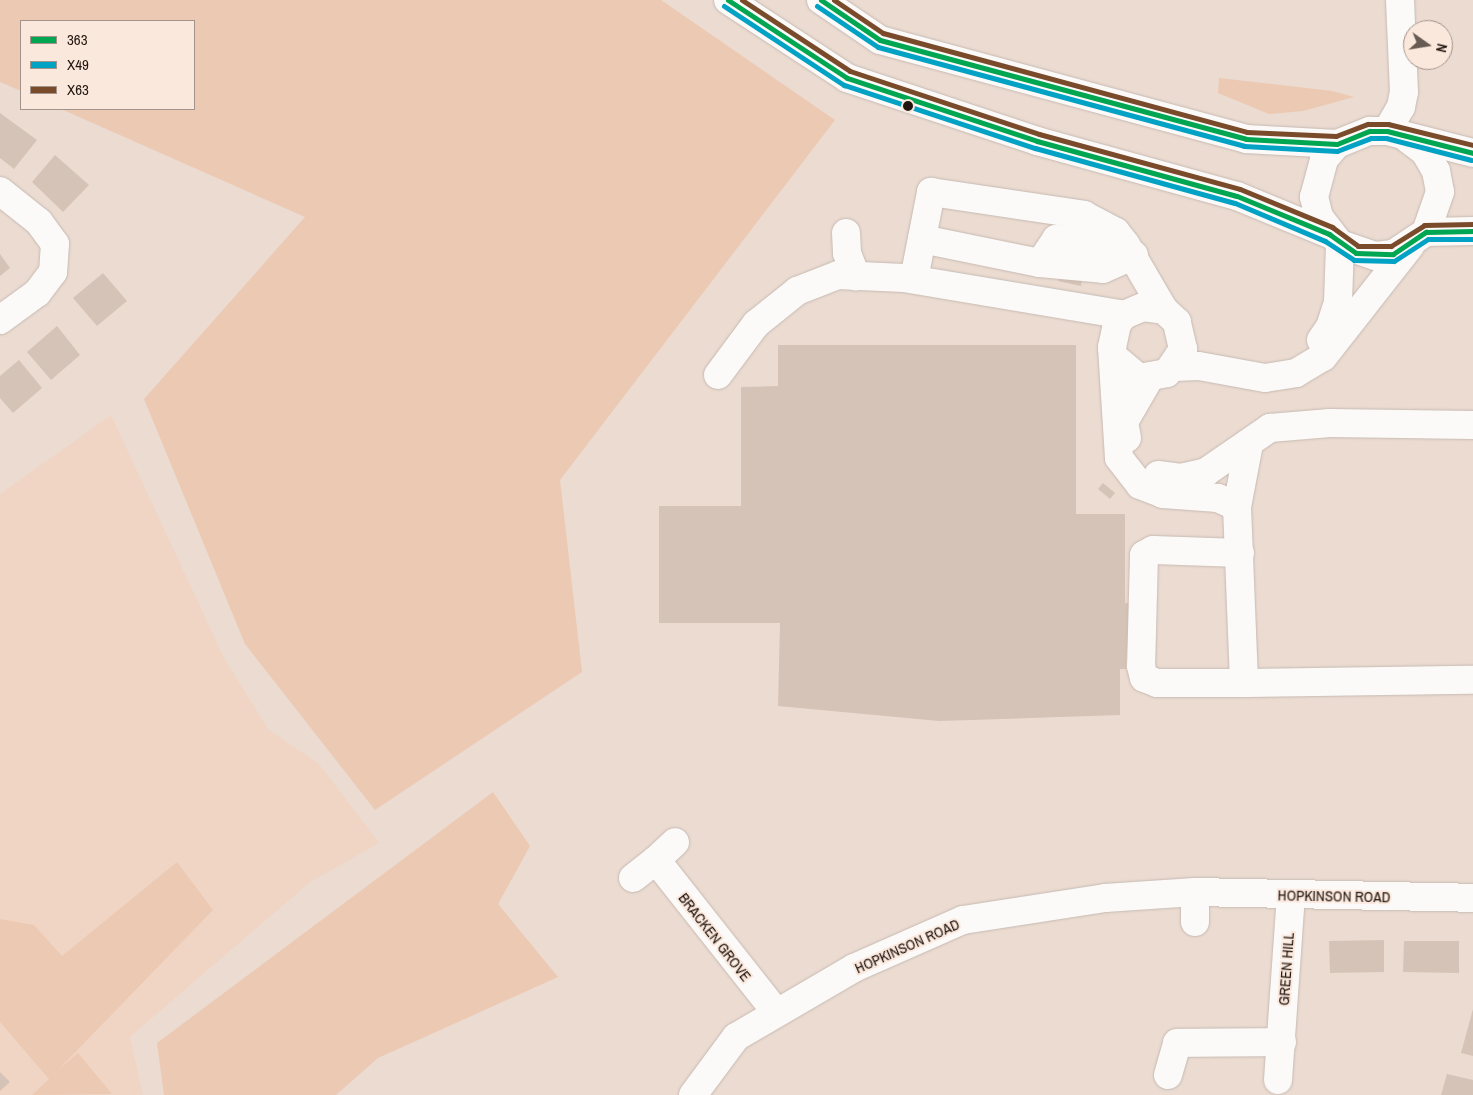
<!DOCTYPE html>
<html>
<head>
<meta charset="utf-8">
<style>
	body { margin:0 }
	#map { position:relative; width:1473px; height:1095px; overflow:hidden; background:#ebdbd1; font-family:"Archivo Narrow",sans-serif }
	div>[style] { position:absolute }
	.built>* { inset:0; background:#f0d5c4 }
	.green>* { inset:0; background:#ecc9b3 }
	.building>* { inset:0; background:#d6c3b7 }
	.roads { filter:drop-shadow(0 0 1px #c6bab2) drop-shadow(0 0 1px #c6bab2) }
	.minor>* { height:28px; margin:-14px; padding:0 14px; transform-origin:14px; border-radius:14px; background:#fcfaf8 }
	.major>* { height:28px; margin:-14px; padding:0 14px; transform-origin:14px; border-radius:14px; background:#fcfaf8 }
	.bus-1>* { height:5px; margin:-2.5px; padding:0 2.5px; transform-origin:2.5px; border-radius:2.5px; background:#00a651 }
	.bus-2>* { height:5px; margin:-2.5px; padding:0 2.5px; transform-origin:2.5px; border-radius:2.5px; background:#02a2c4 }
	.bus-3>* { height:5px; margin:-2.5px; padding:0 2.5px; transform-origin:2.5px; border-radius:2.5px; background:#7a4b2a }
	.dots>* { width:14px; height:14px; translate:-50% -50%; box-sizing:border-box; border:2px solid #fbe8dd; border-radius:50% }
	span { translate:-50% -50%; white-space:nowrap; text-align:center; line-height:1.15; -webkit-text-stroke:4px #fbe8dd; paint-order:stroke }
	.street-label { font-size:15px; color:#20160f }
	.legend { position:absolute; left:20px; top:20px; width:175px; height:90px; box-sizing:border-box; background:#fbe8dd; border:1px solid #a3948b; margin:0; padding:6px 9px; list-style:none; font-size:15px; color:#20160f }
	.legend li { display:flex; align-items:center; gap:10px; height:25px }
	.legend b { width:25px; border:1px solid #a3948b }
	.north { position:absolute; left:1403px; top:20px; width:50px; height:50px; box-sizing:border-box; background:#fbe8dd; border:1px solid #a3948b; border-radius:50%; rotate:103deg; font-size:14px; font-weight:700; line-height:20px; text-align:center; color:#20160f }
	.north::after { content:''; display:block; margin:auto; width:18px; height:22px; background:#675b53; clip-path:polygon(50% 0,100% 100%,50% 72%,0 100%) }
</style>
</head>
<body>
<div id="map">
	<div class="built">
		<i style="clip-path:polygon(111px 415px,224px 658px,269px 730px,319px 764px,379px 843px,309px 883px,130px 1037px,143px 1095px,0 1095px,0 494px)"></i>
	</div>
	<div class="green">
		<i style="clip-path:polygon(0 0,661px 0,835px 120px,560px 480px,582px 672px,375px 810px,245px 644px,144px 399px,305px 217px,61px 109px,194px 109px,194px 21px,21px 21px,21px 91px,0 82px)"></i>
		<i style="clip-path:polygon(1219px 78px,1332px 91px,1354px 97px,1303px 111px,1269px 114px,1218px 93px)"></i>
		<i style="clip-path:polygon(493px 792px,530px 846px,498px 904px,558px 977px,378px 1058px,336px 1095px,164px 1095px,157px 1043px)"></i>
		<i style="clip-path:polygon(177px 862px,213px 910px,58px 1070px,78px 1053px,112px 1094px,32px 1095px,49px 1079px,0 1022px,0 919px,34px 925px,62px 956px)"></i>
	</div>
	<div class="building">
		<i style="clip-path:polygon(0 113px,37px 140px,14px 169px,0 158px)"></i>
		<i style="clip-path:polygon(55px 155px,89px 185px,63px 212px,32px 182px)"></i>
		<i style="clip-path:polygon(0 254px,10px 268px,0 276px)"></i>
		<i style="clip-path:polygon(1061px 269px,1083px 274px,1081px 286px,1058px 281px)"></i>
		<i style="clip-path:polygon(103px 273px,127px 301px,97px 326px,73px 298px)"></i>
		<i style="clip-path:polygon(57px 326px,80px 355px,51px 380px,27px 352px)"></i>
		<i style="clip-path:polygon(778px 345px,1076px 345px,1076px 514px,1125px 514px,1125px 603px,1136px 603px,1136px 647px,1127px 647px,1126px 669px,1120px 669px,1120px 715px,939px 721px,778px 706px,780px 623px,659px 623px,659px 506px,741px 506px,741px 387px,778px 386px)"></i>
		<i style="clip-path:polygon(19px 360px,42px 388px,13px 413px,0 398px,0 376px)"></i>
		<i style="clip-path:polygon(1103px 483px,1115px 493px,1110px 499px,1098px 489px)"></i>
		<i style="clip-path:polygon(1384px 940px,1384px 972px,1330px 973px,1329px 941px)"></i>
		<i style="clip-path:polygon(1404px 941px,1459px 941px,1459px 973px,1403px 972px)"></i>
		<i style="clip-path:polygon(1473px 1009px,1473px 1056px,1461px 1053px)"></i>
		<i style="clip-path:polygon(0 1072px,10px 1082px,0 1091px)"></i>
		<i style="clip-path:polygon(1447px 1074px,1473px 1080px,1473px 1095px,1441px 1095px)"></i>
	</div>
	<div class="roads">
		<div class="minor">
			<i style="left:1387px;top:131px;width:28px;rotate:-60deg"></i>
			<i style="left:1401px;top:107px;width:15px;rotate:-79deg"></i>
			<i style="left:1404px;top:92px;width:92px;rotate:-92.5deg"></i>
			<i style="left:0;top:191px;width:50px;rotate:38.5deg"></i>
			<i style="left:39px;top:222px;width:27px;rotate:54deg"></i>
			<i style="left:55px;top:244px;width:28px;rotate:94deg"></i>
			<i style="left:53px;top:272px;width:26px;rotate:127deg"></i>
			<i style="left:37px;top:293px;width:46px;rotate:143.9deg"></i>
			<i style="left:846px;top:233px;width:20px;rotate:87deg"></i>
			<i style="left:847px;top:253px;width:25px;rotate:69deg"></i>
			<i style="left:922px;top:239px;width:120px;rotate:11.5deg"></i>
			<i style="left:1040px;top:263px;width:63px;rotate:5.4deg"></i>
			<i style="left:1103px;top:269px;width:34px;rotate:-24deg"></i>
			<i style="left:1040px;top:263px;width:29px;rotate:-56deg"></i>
			<i style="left:1056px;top:239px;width:70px;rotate:4.9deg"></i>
			<i style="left:914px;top:279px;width:89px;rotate:-78.9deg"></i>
			<i style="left:931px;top:192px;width:155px;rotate:8.5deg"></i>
			<i style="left:1084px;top:215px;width:36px;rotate:28deg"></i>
			<i style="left:1116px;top:232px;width:16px;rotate:52deg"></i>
			<i style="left:1126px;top:245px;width:75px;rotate:59.7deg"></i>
			<i style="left:1321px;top:340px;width:16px;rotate:-55deg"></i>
			<i style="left:1330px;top:327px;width:26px;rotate:-72deg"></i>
			<i style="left:1338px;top:302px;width:58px;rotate:-88deg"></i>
			<i style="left:1115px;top:358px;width:31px;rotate:40deg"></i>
			<i style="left:1139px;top:378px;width:28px;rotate:-10deg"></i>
			<i style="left:1167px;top:373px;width:29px;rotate:-56deg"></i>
			<i style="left:1183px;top:349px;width:28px;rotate:-103deg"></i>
			<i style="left:1177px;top:322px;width:18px;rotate:-137deg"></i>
			<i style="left:1164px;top:310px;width:21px;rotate:-172deg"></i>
			<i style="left:1143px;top:307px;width:21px;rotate:157deg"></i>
			<i style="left:1124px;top:315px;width:11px;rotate:128deg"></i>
			<i style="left:1117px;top:324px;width:24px;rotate:102deg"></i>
			<i style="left:1112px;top:347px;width:111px;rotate:86.4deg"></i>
			<i style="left:1119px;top:458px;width:34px;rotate:52deg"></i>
			<i style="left:1140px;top:485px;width:25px;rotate:21deg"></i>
			<i style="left:1163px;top:494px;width:55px;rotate:4.2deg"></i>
			<i style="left:1218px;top:498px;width:21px;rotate:25deg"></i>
			<i style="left:1174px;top:367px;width:25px;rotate:-2deg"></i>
			<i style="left:1199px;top:366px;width:67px;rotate:10.3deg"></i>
			<i style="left:1265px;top:378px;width:31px;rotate:-9deg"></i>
			<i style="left:1296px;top:373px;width:31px;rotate:-31deg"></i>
			<i style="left:1323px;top:357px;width:141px;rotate:-51.9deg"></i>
			<i style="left:718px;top:375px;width:64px;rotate:-53.3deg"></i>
			<i style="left:756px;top:324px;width:53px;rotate:-38.8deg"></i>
			<i style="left:797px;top:291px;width:44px;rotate:-21.3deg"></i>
			<i style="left:838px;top:275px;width:66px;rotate:2.6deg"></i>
			<i style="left:904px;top:278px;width:223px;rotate:9.5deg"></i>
			<i style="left:1127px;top:438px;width:16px;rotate:-101deg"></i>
			<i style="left:1124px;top:422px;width:50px;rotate:-59.8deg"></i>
			<i style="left:1249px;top:444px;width:64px;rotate:100.8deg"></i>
			<i style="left:1237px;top:507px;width:176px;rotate:87.7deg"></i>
			<i style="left:1244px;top:683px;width:229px;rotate:-0.8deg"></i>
			<i style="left:1158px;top:475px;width:23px;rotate:7deg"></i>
			<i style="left:1181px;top:478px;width:26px;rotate:-13deg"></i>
			<i style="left:1206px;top:472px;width:78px;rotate:-34.5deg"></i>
			<i style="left:1270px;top:428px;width:60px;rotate:-4.8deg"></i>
			<i style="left:1330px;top:423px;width:143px;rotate:0.8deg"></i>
			<i style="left:1240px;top:553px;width:87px;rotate:-178deg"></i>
			<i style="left:1153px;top:550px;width:10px;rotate:151deg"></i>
			<i style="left:1144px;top:555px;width:111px;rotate:91.5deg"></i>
			<i style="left:1141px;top:666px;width:12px;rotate:76deg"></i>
			<i style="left:1144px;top:678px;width:14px;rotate:21deg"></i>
			<i style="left:1157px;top:683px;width:87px"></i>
			<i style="left:656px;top:860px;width:26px;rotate:-43deg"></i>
			<i style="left:633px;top:878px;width:29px;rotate:-38deg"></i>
			<i style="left:656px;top:860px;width:194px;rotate:51.7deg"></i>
			<i style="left:1195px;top:922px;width:30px;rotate:-90deg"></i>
			<i style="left:1168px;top:1075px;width:33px;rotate:-74deg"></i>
			<i style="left:1177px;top:1043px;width:105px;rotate:-0.5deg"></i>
			<i style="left:1278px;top:1080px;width:184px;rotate:-86deg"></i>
			<i style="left:693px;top:1095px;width:72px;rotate:-53.4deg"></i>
			<i style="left:736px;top:1037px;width:137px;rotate:-30.3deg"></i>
			<i style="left:854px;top:968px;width:119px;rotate:-23.8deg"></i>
			<i style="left:963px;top:920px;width:144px;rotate:-8.8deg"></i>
			<i style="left:1105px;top:898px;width:90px;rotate:-3.8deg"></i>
			<i style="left:1195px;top:892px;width:278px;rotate:1.2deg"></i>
		</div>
		<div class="major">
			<i style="left:728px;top:0;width:142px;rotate:33.2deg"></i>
			<i style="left:847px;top:78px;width:200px;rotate:18.3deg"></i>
			<i style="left:1037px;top:141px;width:207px;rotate:15.4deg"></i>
			<i style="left:1237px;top:196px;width:100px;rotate:22.4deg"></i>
			<i style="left:821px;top:0;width:71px;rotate:34.1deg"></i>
			<i style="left:880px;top:40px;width:379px;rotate:15.1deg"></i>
			<i style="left:1246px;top:139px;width:91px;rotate:3.1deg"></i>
			<i style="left:1408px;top:139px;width:21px;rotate:37deg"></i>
			<i style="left:1425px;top:152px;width:22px;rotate:60deg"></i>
			<i style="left:1436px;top:171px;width:21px;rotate:79deg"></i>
			<i style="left:1440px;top:192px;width:42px;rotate:109.3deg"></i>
			<i style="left:1426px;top:232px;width:40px;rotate:146deg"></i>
			<i style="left:1393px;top:254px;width:18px;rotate:174deg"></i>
			<i style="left:1375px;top:256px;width:37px;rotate:-161deg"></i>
			<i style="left:1340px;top:244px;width:34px;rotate:-128deg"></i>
			<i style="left:1319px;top:217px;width:21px;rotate:-104deg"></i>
			<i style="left:1314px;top:197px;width:39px;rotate:-75deg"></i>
			<i style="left:1324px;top:159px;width:20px;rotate:-49deg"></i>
			<i style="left:1337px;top:144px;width:35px;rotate:-22deg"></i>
			<i style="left:1370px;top:131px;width:17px"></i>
			<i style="left:1387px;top:131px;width:89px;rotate:14.3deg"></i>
			<i style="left:1426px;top:232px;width:47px;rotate:-1.2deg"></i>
		</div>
	</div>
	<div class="bus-1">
		<i style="left:728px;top:0;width:142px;rotate:33.2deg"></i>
		<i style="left:847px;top:78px;width:200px;rotate:18.3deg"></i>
		<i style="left:1037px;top:141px;width:207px;rotate:15.4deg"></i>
		<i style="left:1237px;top:196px;width:100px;rotate:22.4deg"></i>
		<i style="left:1329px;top:234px;width:33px;rotate:35deg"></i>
		<i style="left:1356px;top:253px;width:37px;rotate:2deg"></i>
		<i style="left:1393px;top:254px;width:40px;rotate:-34deg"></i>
		<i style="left:1426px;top:232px;width:47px;rotate:-1.2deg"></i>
		<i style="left:821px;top:0;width:71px;rotate:34.1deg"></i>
		<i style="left:880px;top:40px;width:379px;rotate:15.1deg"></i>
		<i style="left:1246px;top:139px;width:91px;rotate:3.1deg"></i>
		<i style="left:1337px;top:144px;width:35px;rotate:-22deg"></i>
		<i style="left:1370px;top:131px;width:17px"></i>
		<i style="left:1387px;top:131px;width:89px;rotate:14.3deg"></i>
	</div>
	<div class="bus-2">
		<i style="left:724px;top:6px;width:144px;rotate:33.4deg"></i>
		<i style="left:844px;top:85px;width:201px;rotate:18.3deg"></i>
		<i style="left:1035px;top:148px;width:207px;rotate:15.4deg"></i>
		<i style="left:1235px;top:203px;width:98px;rotate:22.9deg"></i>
		<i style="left:1325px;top:241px;width:35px;rotate:33deg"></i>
		<i style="left:1354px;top:260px;width:40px;rotate:1.4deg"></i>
		<i style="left:1394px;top:261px;width:40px;rotate:-32.9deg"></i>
		<i style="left:1428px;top:239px;width:45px"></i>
		<i style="left:817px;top:6px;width:73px;rotate:33.9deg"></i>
		<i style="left:878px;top:47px;width:379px;rotate:15.1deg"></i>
		<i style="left:1244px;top:146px;width:93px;rotate:3.1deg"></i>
		<i style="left:1337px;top:151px;width:36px;rotate:-21deg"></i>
		<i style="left:1371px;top:138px;width:15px"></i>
		<i style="left:1386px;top:138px;width:88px;rotate:14.5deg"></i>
	</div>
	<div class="bus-3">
		<i style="left:742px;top:0;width:129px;rotate:33.3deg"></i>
		<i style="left:850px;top:71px;width:199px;rotate:18.4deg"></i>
		<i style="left:1039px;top:134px;width:208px;rotate:15.3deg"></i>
		<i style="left:1240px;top:189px;width:100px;rotate:22.4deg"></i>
		<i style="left:1332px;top:227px;width:32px;rotate:36deg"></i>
		<i style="left:1358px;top:246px;width:33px"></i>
		<i style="left:1391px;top:246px;width:39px;rotate:-32deg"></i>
		<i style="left:1424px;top:225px;width:49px;rotate:-1.2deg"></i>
		<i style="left:834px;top:0;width:59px;rotate:34deg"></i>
		<i style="left:883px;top:33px;width:377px;rotate:15.2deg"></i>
		<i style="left:1247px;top:132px;width:89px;rotate:2.6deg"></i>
		<i style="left:1336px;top:136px;width:34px;rotate:-21deg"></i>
		<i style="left:1368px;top:124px;width:20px"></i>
		<i style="left:1388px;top:124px;width:88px;rotate:13.9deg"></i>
	</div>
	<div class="dots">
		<i style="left:908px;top:106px;background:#20160f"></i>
	</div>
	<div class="street-label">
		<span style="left:1334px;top:896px;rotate:1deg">HOPKINSON ROAD</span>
		<span style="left:715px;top:937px;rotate:52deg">BRACKEN GROVE</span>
		<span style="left:907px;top:946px;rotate:-24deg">HOPKINSON ROAD</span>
		<span style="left:1286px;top:969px;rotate:-86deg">GREEN HILL</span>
	</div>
	<ul class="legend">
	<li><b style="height:6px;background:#00a651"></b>363</li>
	<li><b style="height:6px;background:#02a2c4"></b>X49</li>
	<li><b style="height:6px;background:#7a4b2a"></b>X63</li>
	</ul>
	<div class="north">N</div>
</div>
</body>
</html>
